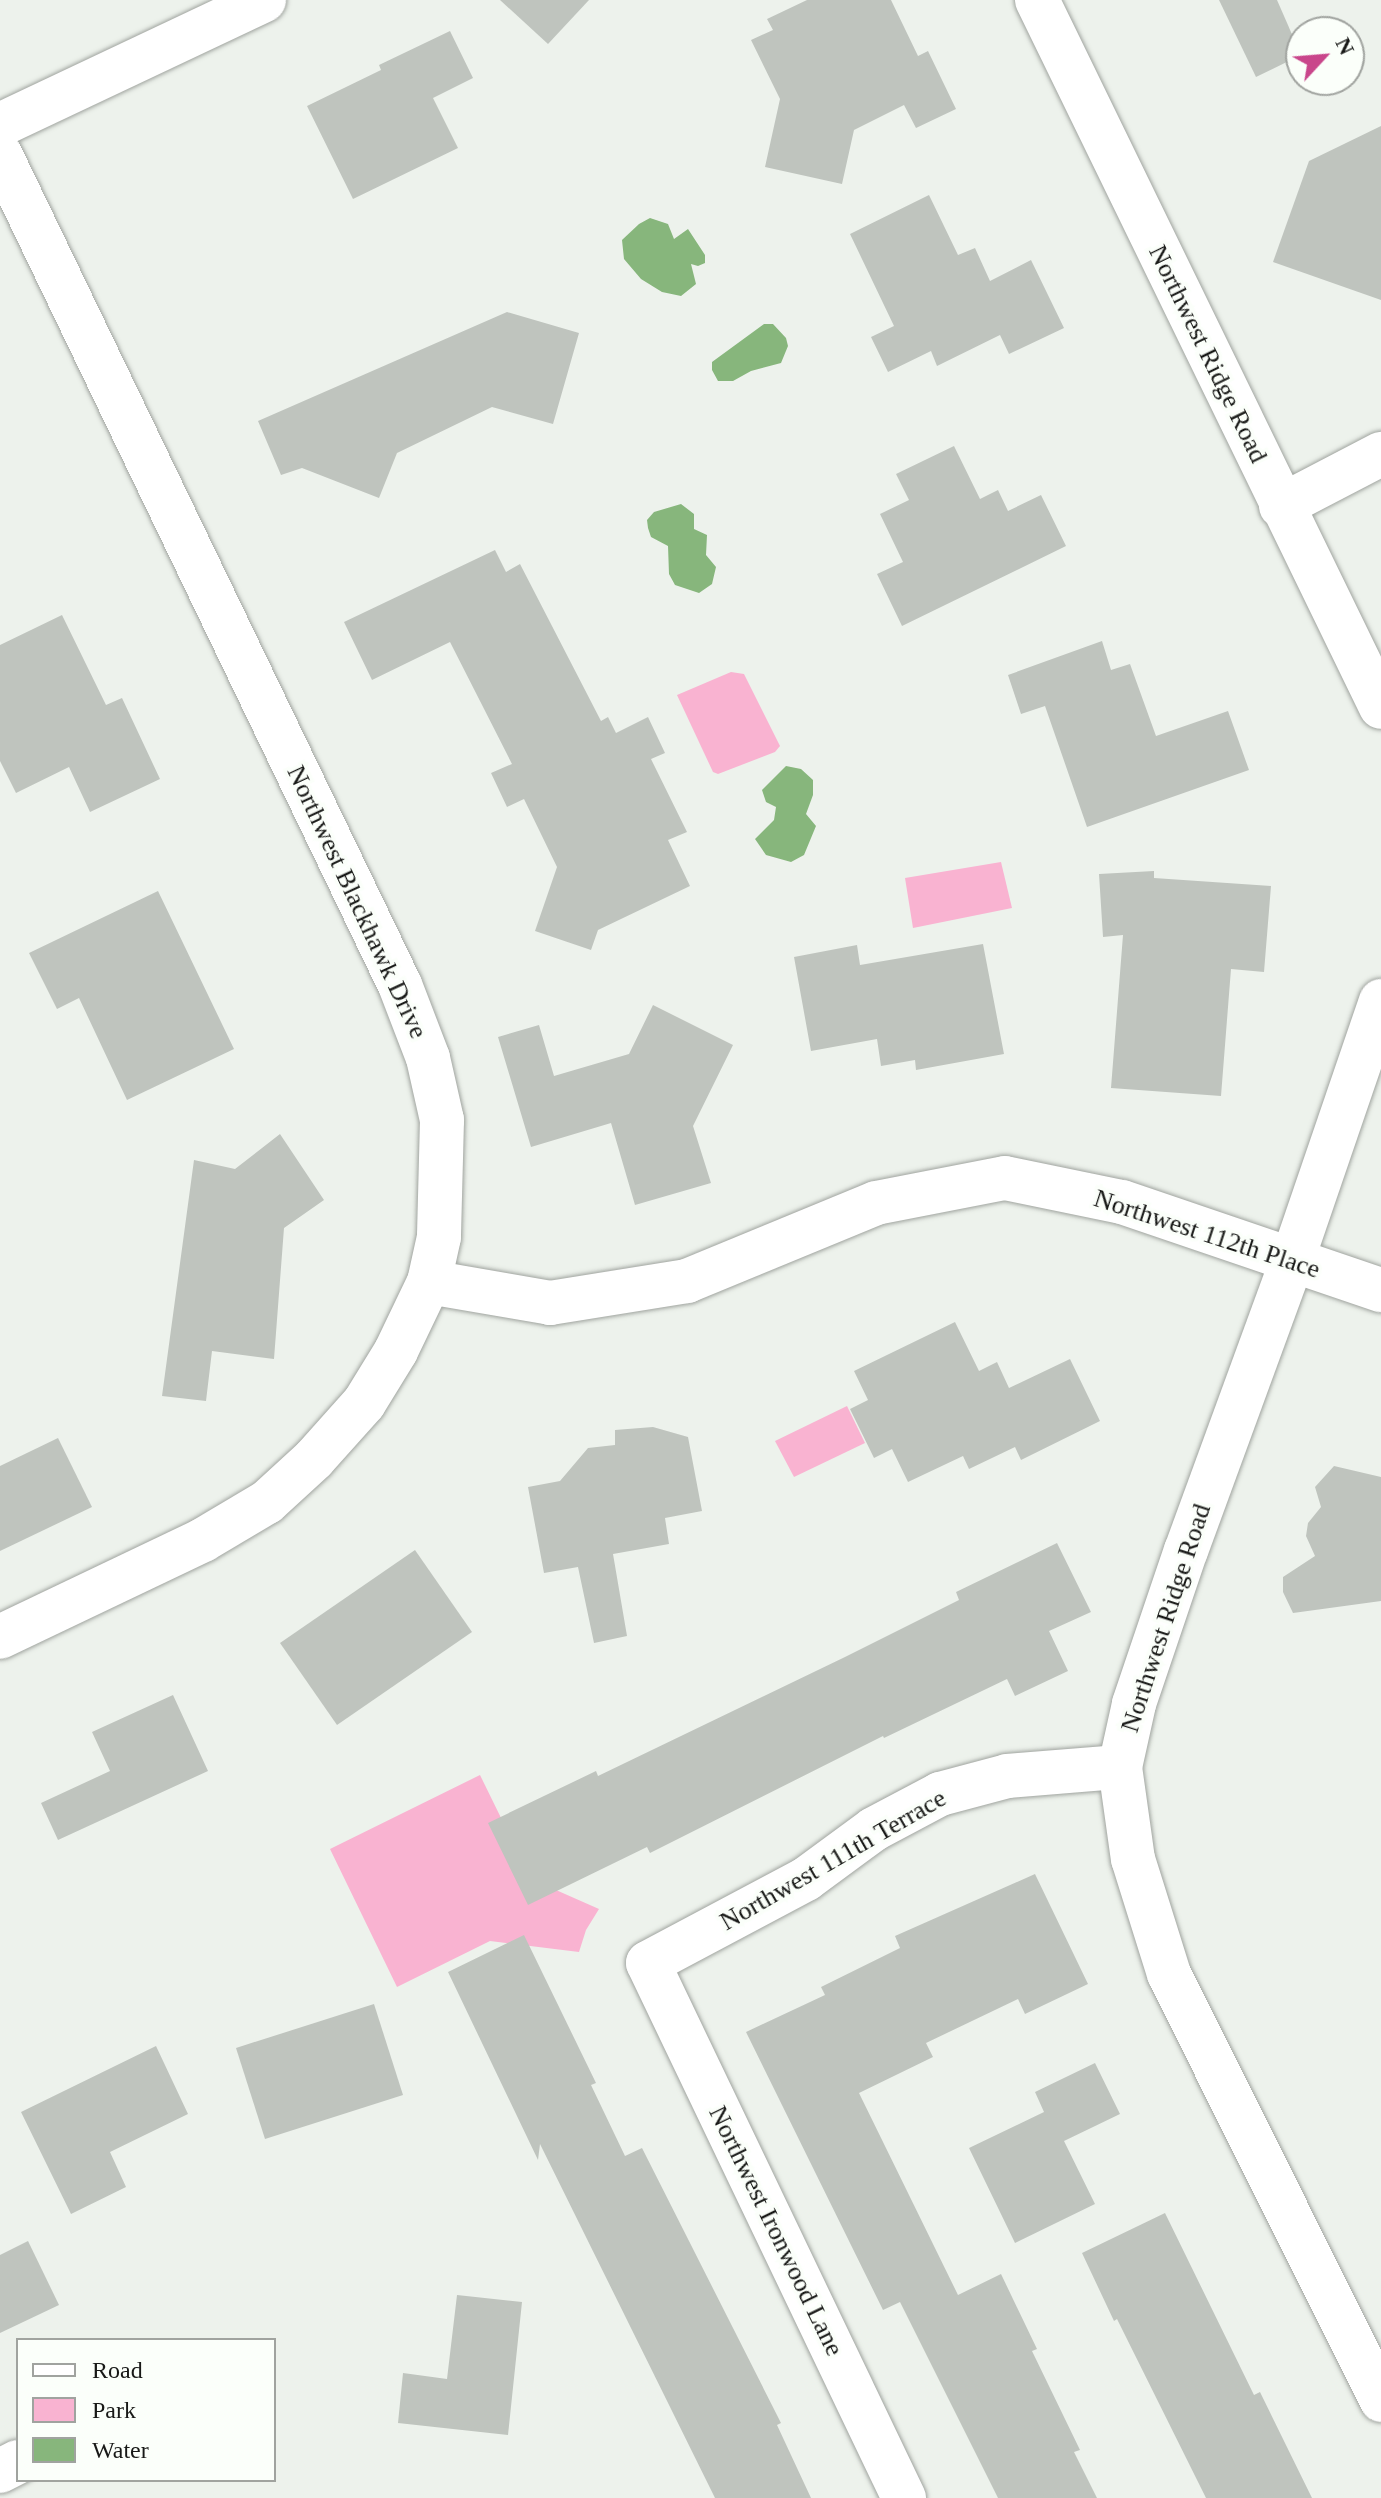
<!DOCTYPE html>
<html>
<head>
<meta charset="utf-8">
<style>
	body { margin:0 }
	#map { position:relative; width:1381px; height:2498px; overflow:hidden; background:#edf2ec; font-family:"Times New Roman",serif }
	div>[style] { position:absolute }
	.green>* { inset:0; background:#f9b3d1 }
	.water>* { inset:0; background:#87b67c }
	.building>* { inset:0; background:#bfc4be }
	.roads { filter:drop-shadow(0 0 2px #a0a49f) drop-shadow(0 0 2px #a0a49f) }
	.minor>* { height:44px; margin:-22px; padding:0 22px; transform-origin:22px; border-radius:22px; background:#fff }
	span { translate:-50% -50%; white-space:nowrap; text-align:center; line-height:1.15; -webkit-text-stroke:7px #fbfffa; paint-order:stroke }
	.street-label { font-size:26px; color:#181917 }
	.legend { position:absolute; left:16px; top:2338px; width:260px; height:144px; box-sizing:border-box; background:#fbfffa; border:2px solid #a0a39f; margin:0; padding:10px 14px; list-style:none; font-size:24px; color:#181917 }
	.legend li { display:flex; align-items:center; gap:16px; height:40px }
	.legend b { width:40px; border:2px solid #a0a39f }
	.north { position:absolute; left:1285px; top:16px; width:80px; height:80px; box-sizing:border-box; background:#fbfffa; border:2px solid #a0a39f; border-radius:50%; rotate:64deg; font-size:22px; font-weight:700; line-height:32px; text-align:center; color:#181917 }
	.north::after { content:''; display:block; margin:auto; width:28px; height:36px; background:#c9468b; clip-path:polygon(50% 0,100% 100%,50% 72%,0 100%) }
</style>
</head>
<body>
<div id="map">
	<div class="green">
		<i style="clip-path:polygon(731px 672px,744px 674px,780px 746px,775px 752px,718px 774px,713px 772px,677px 695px)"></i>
		<i style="clip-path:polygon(1001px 862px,1012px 908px,913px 928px,905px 878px)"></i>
		<i style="clip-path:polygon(847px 1406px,865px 1443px,794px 1477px,775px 1441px)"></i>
		<i style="clip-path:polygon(480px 1775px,531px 1879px,599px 1909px,586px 1930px,579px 1952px,490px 1941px,397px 1987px,330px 1849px)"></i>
	</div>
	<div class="water">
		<i style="clip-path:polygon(650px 218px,668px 224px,674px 239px,688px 229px,705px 255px,705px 263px,698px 266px,691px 264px,696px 284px,681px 296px,662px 292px,641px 279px,624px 259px,622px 240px,639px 224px)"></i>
		<i style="clip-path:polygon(764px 324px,773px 324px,786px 338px,788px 346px,781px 363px,751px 371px,733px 381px,718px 381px,712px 370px,712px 362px)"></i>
		<i style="clip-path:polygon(681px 504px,694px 514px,694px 529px,707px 535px,706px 555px,716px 567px,712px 584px,699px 593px,675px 585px,669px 574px,668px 546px,651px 537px,648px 528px,647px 520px,654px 512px)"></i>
		<i style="clip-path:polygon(786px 766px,801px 769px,813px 780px,813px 795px,806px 814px,816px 826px,804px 855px,791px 862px,766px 855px,755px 839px,774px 820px,776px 807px,766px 802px,762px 790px)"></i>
	</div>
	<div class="building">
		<i style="clip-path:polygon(500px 0,589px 0,548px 44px)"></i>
		<i style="clip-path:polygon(807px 0,891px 0,918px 56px,928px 51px,956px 109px,916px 128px,904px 105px,854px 130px,842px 184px,765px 167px,780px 99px,751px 40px,773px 30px,767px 19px)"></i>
		<i style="clip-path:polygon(1219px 0,1277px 0,1301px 55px,1256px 77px)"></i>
		<i style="clip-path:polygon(450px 31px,473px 78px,433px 98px,458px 148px,353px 199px,307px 106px,381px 70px,379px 65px)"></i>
		<i style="clip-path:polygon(1381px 126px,1381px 300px,1273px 262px,1309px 161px)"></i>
		<i style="clip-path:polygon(929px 195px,958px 255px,975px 248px,990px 281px,1031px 260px,1064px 328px,1009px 354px,1000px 335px,937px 366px,931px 351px,888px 372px,871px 337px,894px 326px,850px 234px)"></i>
		<i style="clip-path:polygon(507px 312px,579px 333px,553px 424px,492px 407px,397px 453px,379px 498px,302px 468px,281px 475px,258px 421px)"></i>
		<i style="clip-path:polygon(954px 446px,980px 499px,998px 490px,1008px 511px,1041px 495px,1066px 546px,902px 626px,877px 574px,903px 562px,880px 514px,909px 500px,896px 474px)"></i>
		<i style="clip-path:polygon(495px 550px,506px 572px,520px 564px,601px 721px,608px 717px,616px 733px,648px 717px,665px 753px,651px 759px,687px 832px,668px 840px,690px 886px,598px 930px,591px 950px,535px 931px,557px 867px,524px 799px,507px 807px,491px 773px,512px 764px,450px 642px,372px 680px,344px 622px)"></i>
		<i style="clip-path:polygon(62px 615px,106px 705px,122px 698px,160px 779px,90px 812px,69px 767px,16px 793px,0 761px,0 645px)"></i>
		<i style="clip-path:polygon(1102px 641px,1111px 670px,1130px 664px,1156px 736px,1228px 711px,1249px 770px,1087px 827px,1045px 706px,1021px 714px,1008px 675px)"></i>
		<i style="clip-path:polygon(1154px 871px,1154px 878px,1271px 886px,1264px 972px,1231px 969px,1221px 1096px,1111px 1088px,1123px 935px,1103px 937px,1099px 874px)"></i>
		<i style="clip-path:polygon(158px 891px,234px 1049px,127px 1100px,79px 998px,57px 1009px,29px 953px)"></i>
		<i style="clip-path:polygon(983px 944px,1004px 1054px,916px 1070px,915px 1060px,881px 1066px,877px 1039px,811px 1051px,794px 957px,857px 945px,860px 965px)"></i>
		<i style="clip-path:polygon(653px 1005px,733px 1045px,693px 1126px,711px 1183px,635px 1205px,611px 1123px,531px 1147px,498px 1037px,539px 1025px,554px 1076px,629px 1054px)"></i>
		<i style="clip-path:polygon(280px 1134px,324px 1200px,284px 1228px,274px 1359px,212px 1351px,206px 1401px,162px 1396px,194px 1160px,235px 1169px)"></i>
		<i style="clip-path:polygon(955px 1322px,979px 1371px,997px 1362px,1009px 1388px,1070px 1359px,1100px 1421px,1021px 1460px,1015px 1447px,969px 1469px,963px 1456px,908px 1482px,892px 1449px,874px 1458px,850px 1409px,868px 1400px,854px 1371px)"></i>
		<i style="clip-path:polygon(653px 1427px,688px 1437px,702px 1511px,665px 1518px,669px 1544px,613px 1554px,627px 1636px,594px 1643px,578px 1567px,544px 1573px,528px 1487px,560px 1481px,588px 1448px,615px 1445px,615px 1430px)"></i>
		<i style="clip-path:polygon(58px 1438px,92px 1507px,0 1551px,0 1466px)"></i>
		<i style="clip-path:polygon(1334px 1466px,1381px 1477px,1381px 1601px,1293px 1613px,1283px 1592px,1283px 1577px,1315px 1556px,1306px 1536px,1308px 1523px,1321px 1507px,1315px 1487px)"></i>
		<i style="clip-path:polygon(1057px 1543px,1091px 1612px,1049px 1631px,1068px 1671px,1015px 1696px,1007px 1679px,884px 1738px,883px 1736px,650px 1853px,647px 1847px,528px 1905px,488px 1823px,596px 1771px,598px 1776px,845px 1657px,959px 1600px,956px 1592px)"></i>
		<i style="clip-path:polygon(415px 1550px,472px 1632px,337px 1725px,280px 1643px)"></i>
		<i style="clip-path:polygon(173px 1695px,208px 1771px,58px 1840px,41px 1803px,110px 1771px,92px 1732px)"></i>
		<i style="clip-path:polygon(1035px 1874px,1088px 1984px,1025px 2014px,1018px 1999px,926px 2043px,933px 2057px,859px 2093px,958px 2295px,1001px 2274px,1037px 2349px,1032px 2351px,1080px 2450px,1074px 2452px,1097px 2498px,998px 2498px,900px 2302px,883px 2310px,746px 2032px,825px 1995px,821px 1987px,900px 1948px,895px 1936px)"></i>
		<i style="clip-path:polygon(524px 1935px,596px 2083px,591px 2085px,625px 2156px,642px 2148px,781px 2423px,777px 2425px,811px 2498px,715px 2498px,540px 2144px,538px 2160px,448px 1972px)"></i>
		<i style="clip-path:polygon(374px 2004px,403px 2095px,265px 2139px,236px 2048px)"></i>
		<i style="clip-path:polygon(156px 2046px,188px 2114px,110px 2152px,126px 2187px,71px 2214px,21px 2112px)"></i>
		<i style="clip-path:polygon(1095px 2063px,1120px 2114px,1064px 2141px,1095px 2204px,1015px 2243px,969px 2148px,1044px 2112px,1035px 2092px)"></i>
		<i style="clip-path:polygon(1165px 2213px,1254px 2395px,1260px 2392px,1312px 2498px,1206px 2498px,1117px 2319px,1114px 2321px,1082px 2253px)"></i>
		<i style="clip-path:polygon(28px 2241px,59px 2305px,0 2333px,0 2255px)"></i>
		<i style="clip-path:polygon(457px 2295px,522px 2302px,508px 2435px,398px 2423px,403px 2373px,447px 2379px)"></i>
	</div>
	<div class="roads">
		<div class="minor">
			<i style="left:1037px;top:0;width:786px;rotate:64.05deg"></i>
			<i style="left:0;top:125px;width:292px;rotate:-25.3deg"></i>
			<i style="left:0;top:154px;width:922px;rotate:64.3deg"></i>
			<i style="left:400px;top:985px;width:78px;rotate:69deg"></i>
			<i style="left:428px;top:1058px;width:64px;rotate:77.3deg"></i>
			<i style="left:442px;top:1120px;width:117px;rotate:91.5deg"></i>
			<i style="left:439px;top:1237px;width:46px;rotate:102.5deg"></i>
			<i style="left:429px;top:1282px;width:76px;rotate:115.6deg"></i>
			<i style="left:396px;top:1351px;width:61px;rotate:121.6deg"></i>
			<i style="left:364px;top:1403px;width:75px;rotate:131.8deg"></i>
			<i style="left:314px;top:1459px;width:64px;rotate:137.5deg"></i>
			<i style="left:267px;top:1502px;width:74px;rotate:149.3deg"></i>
			<i style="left:203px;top:1540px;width:225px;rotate:154.5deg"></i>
			<i style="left:1281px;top:506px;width:113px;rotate:-27.5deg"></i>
			<i style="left:1381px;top:1001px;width:275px;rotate:108.9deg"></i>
			<i style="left:1292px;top:1261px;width:308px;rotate:110.1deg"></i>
			<i style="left:1186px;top:1550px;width:163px;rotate:108.7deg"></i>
			<i style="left:1134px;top:1704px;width:65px;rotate:102.5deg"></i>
			<i style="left:1120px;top:1767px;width:93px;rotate:82deg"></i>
			<i style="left:1133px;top:1859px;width:121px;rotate:72.6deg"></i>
			<i style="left:1169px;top:1974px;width:476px;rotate:63.5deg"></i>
			<i style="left:429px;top:1282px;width:123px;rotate:9.8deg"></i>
			<i style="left:550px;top:1303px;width:139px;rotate:-9.1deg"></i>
			<i style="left:687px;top:1281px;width:204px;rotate:-22.4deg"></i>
			<i style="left:876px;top:1203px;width:131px;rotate:-11deg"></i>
			<i style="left:1005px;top:1178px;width:119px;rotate:11.6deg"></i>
			<i style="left:1122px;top:1202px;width:274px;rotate:18.8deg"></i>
			<i style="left:0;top:2471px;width:20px;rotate:-27deg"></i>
			<i style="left:904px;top:2498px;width:593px;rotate:-115.57deg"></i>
			<i style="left:648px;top:1963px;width:179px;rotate:-28deg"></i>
			<i style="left:806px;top:1879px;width:84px;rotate:-36.3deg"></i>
			<i style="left:874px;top:1829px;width:75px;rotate:-27.9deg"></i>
			<i style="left:940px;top:1794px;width:69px;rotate:-15deg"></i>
			<i style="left:1007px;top:1776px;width:113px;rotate:-4.6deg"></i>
		</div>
	</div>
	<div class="street-label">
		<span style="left:1208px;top:354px;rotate:64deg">Northwest Ridge Road</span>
		<span style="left:357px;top:902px;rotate:65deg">Northwest Blackhawk Drive</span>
		<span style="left:1207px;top:1234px;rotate:18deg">Northwest 112th Place</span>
		<span style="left:1166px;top:1618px;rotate:-72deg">Northwest Ridge Road</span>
		<span style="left:833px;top:1860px;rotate:-30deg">Northwest 111th Terrace</span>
		<span style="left:776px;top:2231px;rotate:64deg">Northwest Ironwood Lane</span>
	</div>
	<ul class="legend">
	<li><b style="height:10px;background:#fff"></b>Road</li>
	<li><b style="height:22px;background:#f9b3d1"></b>Park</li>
	<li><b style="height:22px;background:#87b67c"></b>Water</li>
	</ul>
	<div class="north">N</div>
</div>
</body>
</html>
